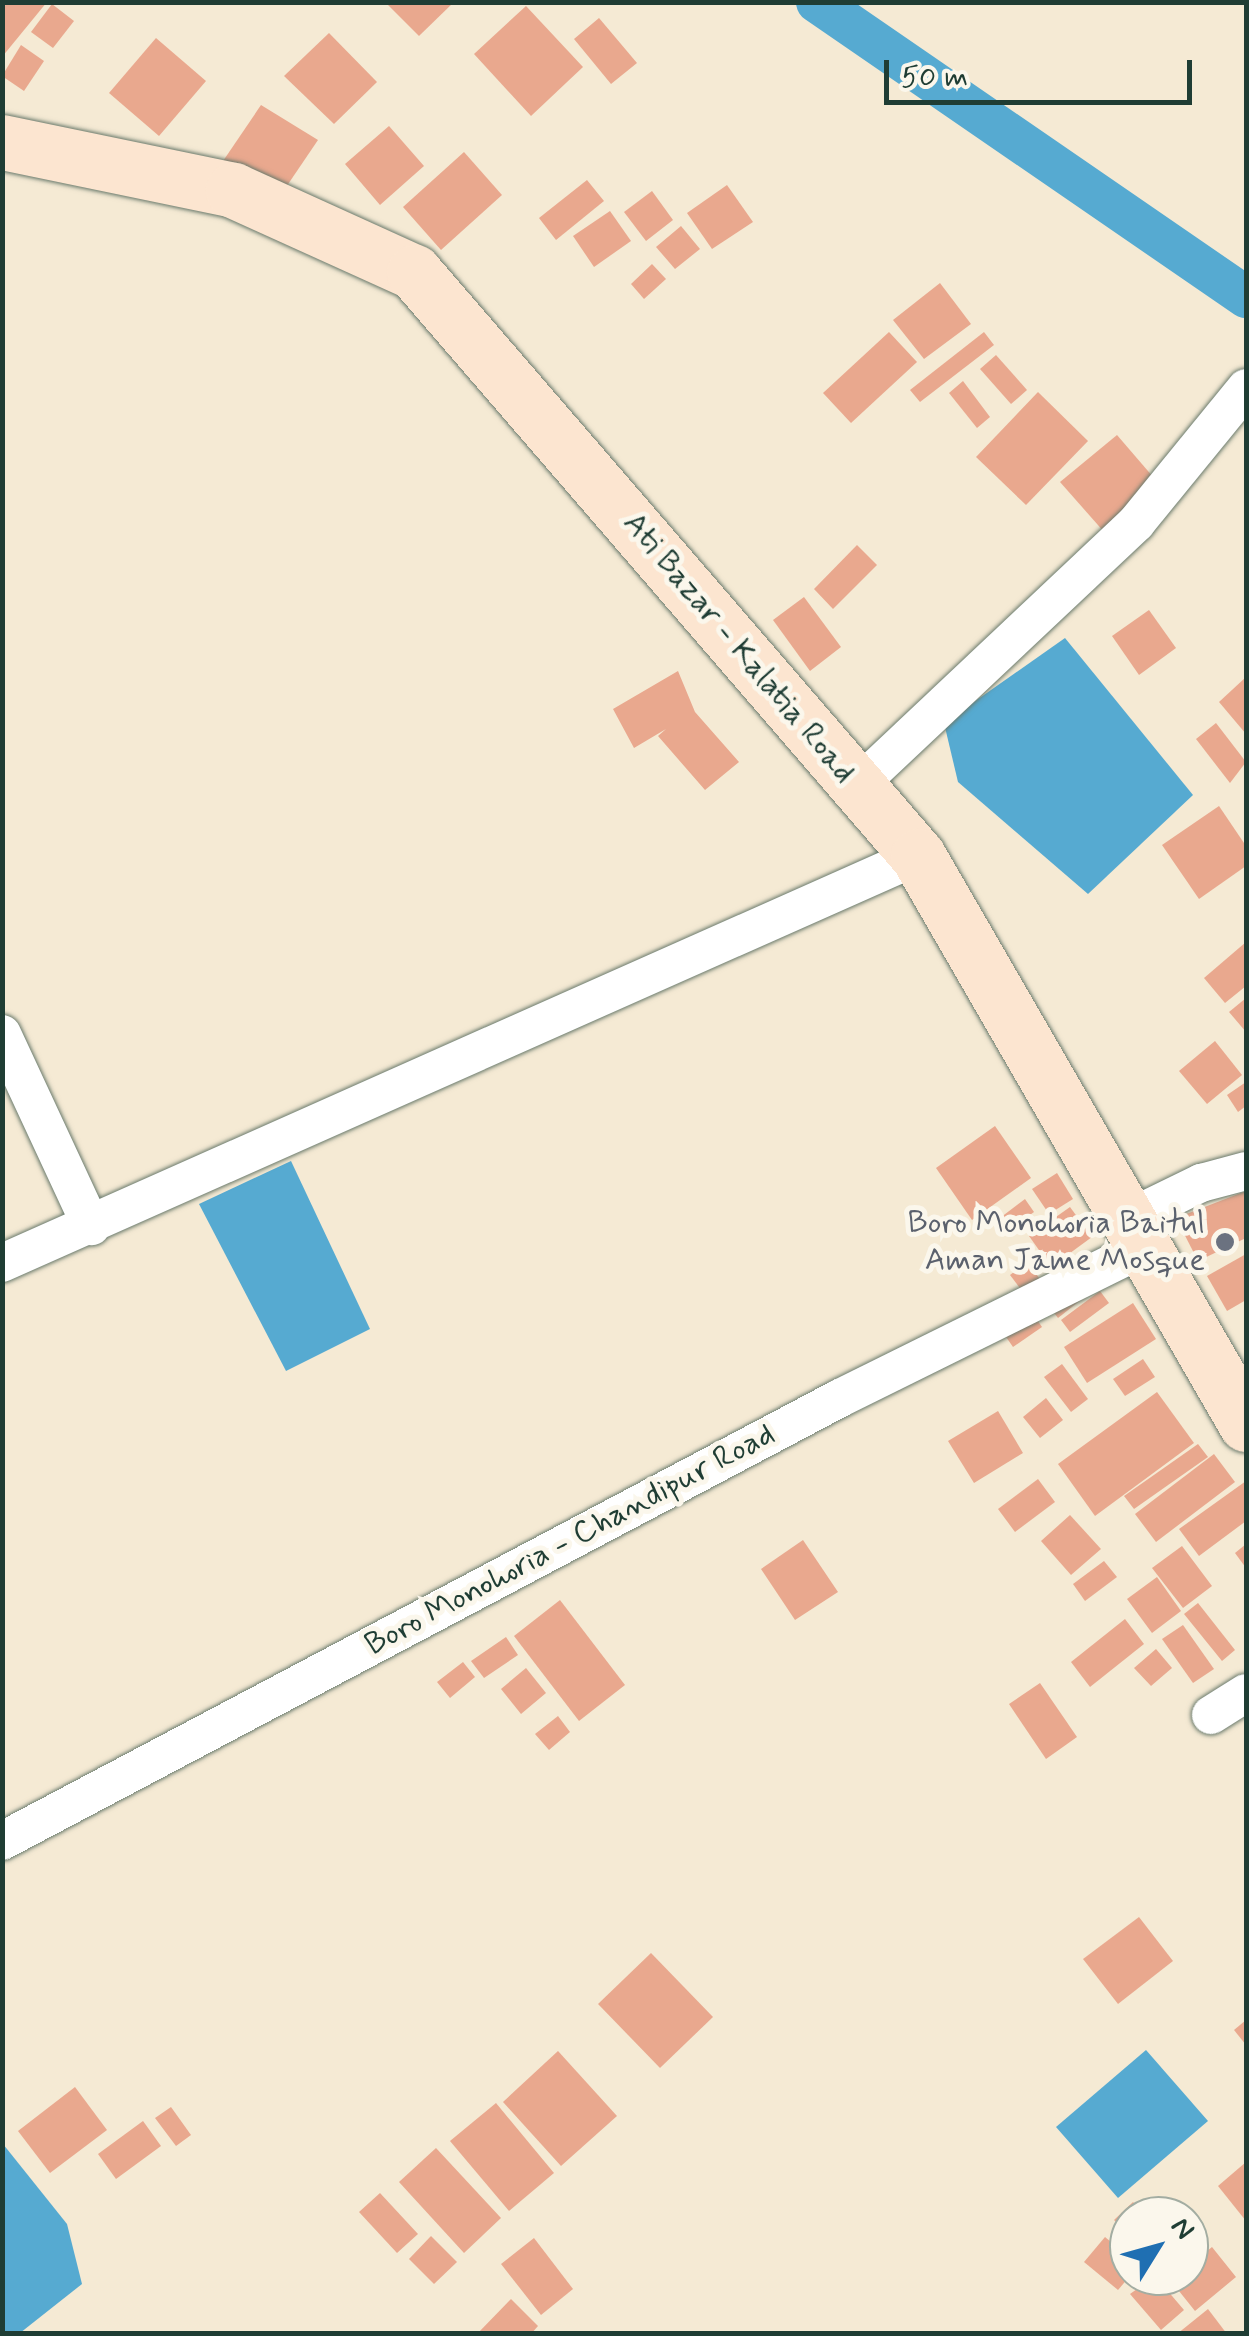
<!DOCTYPE html>
<html>
<head>
<meta charset="utf-8">
<style>
	body { margin:0 }
	#map { position:relative; width:1249px; height:2336px; overflow:hidden; background:#f5ead4; font-family:Mynerve,sans-serif }
	div>[style] { position:absolute }
	.water>* { inset:0; background:#56aad1 }
	.canal>* { height:42px; margin:-21px; padding:0 21px; transform-origin:21px; border-radius:21px; background:#56aad1 }
	.building>* { inset:0; background:#e9a88e }
	.roads { filter:drop-shadow(0 0 2px #6a7a6c) drop-shadow(0 0 2px #6a7a6c) }
	.minor>* { height:38px; margin:-19px; padding:0 19px; transform-origin:19px; border-radius:19px; background:#fff }
	.secondary>* { height:55px; margin:-27.5px; padding:0 27.5px; transform-origin:27.5px; border-radius:27.5px; background:#fce5d0 }
	.dots>* { width:28px; height:28px; translate:-50% -50%; box-sizing:border-box; border:5px solid #fbf7ec; border-radius:50% }
	span { translate:-50% -50%; white-space:nowrap; text-align:center; line-height:1.15; -webkit-text-stroke:10px #fbf7ec; paint-order:stroke }
	.street-label { font-size:32px; color:#1f3d34 }
	.worship-label { font-size:32px; color:#5b616d }
	.right { translate:-100% -50%; text-align:right }
	.frame { position:absolute; inset:0; border:5px solid #1f3d34; pointer-events:none }
	.north { position:absolute; left:1109px; top:2196px; width:100px; height:100px; box-sizing:border-box; background:#fbf7ec; border:2px solid #a3ada2; border-radius:50%; rotate:53deg; font-size:28px; font-weight:700; line-height:40px; text-align:center; color:#1f3d34 }
	.north::after { content:''; display:block; margin:auto; width:35px; height:45px; background:#1f6fb2; clip-path:polygon(50% 0,100% 100%,50% 72%,0 100%) }
	.scale { position:absolute; left:884px; top:60px; width:308px; height:45px; box-sizing:border-box; border:5px solid #1f3d34; border-top:0; padding-left:12px; font-size:30px; line-height:35px; white-space:nowrap; color:#1f3d34; -webkit-text-stroke:8px #fbf7ec; paint-order:stroke }
</style>
</head>
<body>
<div id="map">
	<div class="water">
		<i style="clip-path:polygon(1065px 638px,1193px 795px,1088px 894px,958px 782px,944px 723px)"></i>
		<i style="clip-path:polygon(291px 1161px,370px 1329px,286px 1371px,199px 1204px)"></i>
		<i style="clip-path:polygon(1146px 2050px,1208px 2121px,1118px 2198px,1056px 2127px)"></i>
		<i style="clip-path:polygon(3px 2144px,67px 2224px,82px 2284px,20px 2333px,3px 2333px)"></i>
	</div>
	<div class="canal">
		<i style="left:817px;top:2px;width:521px;rotate:34.51deg"></i>
	</div>
	<div class="building">
		<i style="clip-path:polygon(8px 2px,47px 2px,2px 57px,2px 9px)"></i>
		<i style="clip-path:polygon(385px 2px,454px 2px,419px 36px)"></i>
		<i style="clip-path:polygon(52px 4px,74px 21px,53px 48px,31px 32px)"></i>
		<i style="clip-path:polygon(526px 6px,583px 67px,531px 116px,474px 54px)"></i>
		<i style="clip-path:polygon(599px 18px,637px 63px,611px 84px,574px 39px)"></i>
		<i style="clip-path:polygon(329px 33px,377px 82px,334px 124px,284px 76px)"></i>
		<i style="clip-path:polygon(156px 38px,206px 81px,159px 136px,109px 93px)"></i>
		<i style="clip-path:polygon(21px 45px,44px 61px,24px 91px,2px 76px)"></i>
		<i style="clip-path:polygon(261px 105px,318px 140px,278px 199px,221px 164px)"></i>
		<i style="clip-path:polygon(389px 126px,424px 166px,380px 205px,345px 164px)"></i>
		<i style="clip-path:polygon(464px 152px,502px 195px,441px 250px,403px 207px)"></i>
		<i style="clip-path:polygon(587px 180px,604px 201px,556px 240px,539px 218px)"></i>
		<i style="clip-path:polygon(727px 185px,753px 222px,712px 249px,687px 213px)"></i>
		<i style="clip-path:polygon(652px 191px,673px 220px,646px 241px,624px 212px)"></i>
		<i style="clip-path:polygon(610px 211px,631px 241px,594px 267px,573px 236px)"></i>
		<i style="clip-path:polygon(681px 226px,700px 249px,675px 269px,656px 247px)"></i>
		<i style="clip-path:polygon(652px 264px,666px 279px,644px 299px,631px 284px)"></i>
		<i style="clip-path:polygon(940px 283px,971px 324px,924px 359px,893px 320px)"></i>
		<i style="clip-path:polygon(889px 332px,917px 362px,851px 423px,823px 393px)"></i>
		<i style="clip-path:polygon(984px 332px,994px 345px,920px 402px,910px 390px)"></i>
		<i style="clip-path:polygon(996px 355px,1027px 390px,1011px 404px,980px 369px)"></i>
		<i style="clip-path:polygon(963px 381px,990px 417px,977px 428px,949px 393px)"></i>
		<i style="clip-path:polygon(1038px 392px,1088px 441px,1026px 505px,976px 457px)"></i>
		<i style="clip-path:polygon(1117px 435px,1160px 485px,1105px 533px,1060px 482px)"></i>
		<i style="clip-path:polygon(857px 545px,877px 565px,833px 609px,814px 589px)"></i>
		<i style="clip-path:polygon(804px 597px,841px 647px,810px 671px,773px 620px)"></i>
		<i style="clip-path:polygon(1149px 610px,1176px 648px,1139px 675px,1112px 636px)"></i>
		<i style="clip-path:polygon(678px 671px,695px 712px,739px 762px,705px 790px,658px 736px,666px 729px,634px 748px,613px 709px)"></i>
		<i style="clip-path:polygon(1246px 677px,1246px 734px,1219px 702px)"></i>
		<i style="clip-path:polygon(1216px 723px,1246px 762px,1230px 783px,1196px 739px)"></i>
		<i style="clip-path:polygon(1219px 806px,1246px 846px,1246px 866px,1199px 899px,1162px 845px)"></i>
		<i style="clip-path:polygon(1246px 942px,1246px 986px,1225px 1003px,1204px 978px)"></i>
		<i style="clip-path:polygon(1246px 998px,1246px 1032px,1229px 1012px)"></i>
		<i style="clip-path:polygon(1215px 1041px,1242px 1075px,1207px 1104px,1179px 1071px)"></i>
		<i style="clip-path:polygon(1246px 1082px,1246px 1106px,1238px 1112px,1227px 1095px)"></i>
		<i style="clip-path:polygon(995px 1126px,1031px 1178px,972px 1220px,936px 1168px)"></i>
		<i style="clip-path:polygon(1057px 1173px,1073px 1199px,1049px 1214px,1032px 1189px)"></i>
		<i style="clip-path:polygon(1246px 1191px,1246px 1238px,1198px 1261px,1176px 1218px)"></i>
		<i style="clip-path:polygon(1025px 1199px,1034px 1212px,1005px 1233px,996px 1221px)"></i>
		<i style="clip-path:polygon(1070px 1207px,1092px 1237px,1051px 1267px,1029px 1236px)"></i>
		<i style="clip-path:polygon(1246px 1254px,1246px 1300px,1227px 1311px,1207px 1276px)"></i>
		<i style="clip-path:polygon(1027px 1262px,1043px 1283px,1026px 1296px,1010px 1275px)"></i>
		<i style="clip-path:polygon(1101px 1284px,1058px 1318px,1051px 1309px)"></i>
		<i style="clip-path:polygon(1100px 1291px,1109px 1303px,1070px 1332px,1061px 1320px)"></i>
		<i style="clip-path:polygon(1133px 1303px,1156px 1339px,1087px 1383px,1064px 1347px)"></i>
		<i style="clip-path:polygon(1033px 1314px,1042px 1327px,1013px 1347px,1004px 1334px)"></i>
		<i style="clip-path:polygon(1143px 1359px,1155px 1377px,1125px 1396px,1113px 1379px)"></i>
		<i style="clip-path:polygon(1062px 1364px,1088px 1399px,1071px 1412px,1044px 1377px)"></i>
		<i style="clip-path:polygon(1157px 1392px,1194px 1443px,1095px 1516px,1058px 1464px)"></i>
		<i style="clip-path:polygon(1046px 1398px,1063px 1420px,1040px 1438px,1023px 1417px)"></i>
		<i style="clip-path:polygon(998px 1411px,1023px 1453px,974px 1483px,948px 1441px)"></i>
		<i style="clip-path:polygon(1198px 1444px,1208px 1457px,1134px 1509px,1124px 1496px)"></i>
		<i style="clip-path:polygon(1214px 1454px,1235px 1482px,1156px 1542px,1135px 1514px)"></i>
		<i style="clip-path:polygon(1038px 1479px,1055px 1502px,1015px 1532px,998px 1509px)"></i>
		<i style="clip-path:polygon(1246px 1481px,1246px 1521px,1199px 1556px,1179px 1529px)"></i>
		<i style="clip-path:polygon(1070px 1515px,1101px 1549px,1071px 1575px,1041px 1541px)"></i>
		<i style="clip-path:polygon(803px 1540px,838px 1592px,795px 1620px,761px 1569px)"></i>
		<i style="clip-path:polygon(1246px 1544px,1246px 1568px,1235px 1553px)"></i>
		<i style="clip-path:polygon(1182px 1546px,1212px 1586px,1183px 1608px,1152px 1568px)"></i>
		<i style="clip-path:polygon(1104px 1561px,1117px 1577px,1085px 1601px,1073px 1584px)"></i>
		<i style="clip-path:polygon(1157px 1577px,1181px 1611px,1152px 1633px,1127px 1599px)"></i>
		<i style="clip-path:polygon(560px 1600px,625px 1685px,579px 1721px,514px 1636px)"></i>
		<i style="clip-path:polygon(1198px 1603px,1235px 1650px,1222px 1661px,1184px 1614px)"></i>
		<i style="clip-path:polygon(1125px 1619px,1144px 1644px,1090px 1687px,1071px 1662px)"></i>
		<i style="clip-path:polygon(1183px 1625px,1214px 1669px,1193px 1683px,1162px 1639px)"></i>
		<i style="clip-path:polygon(506px 1637px,518px 1655px,484px 1678px,471px 1661px)"></i>
		<i style="clip-path:polygon(1156px 1649px,1172px 1668px,1151px 1686px,1134px 1668px)"></i>
		<i style="clip-path:polygon(463px 1662px,475px 1677px,450px 1698px,437px 1682px)"></i>
		<i style="clip-path:polygon(526px 1668px,546px 1693px,521px 1714px,501px 1689px)"></i>
		<i style="clip-path:polygon(1040px 1683px,1077px 1737px,1046px 1759px,1009px 1704px)"></i>
		<i style="clip-path:polygon(558px 1716px,570px 1732px,549px 1750px,535px 1734px)"></i>
		<i style="clip-path:polygon(1139px 1917px,1173px 1961px,1118px 2004px,1083px 1959px)"></i>
		<i style="clip-path:polygon(651px 1953px,713px 2017px,660px 2068px,598px 2004px)"></i>
		<i style="clip-path:polygon(1246px 2020px,1246px 2045px,1234px 2030px)"></i>
		<i style="clip-path:polygon(558px 2051px,617px 2116px,561px 2166px,503px 2102px)"></i>
		<i style="clip-path:polygon(75px 2087px,107px 2130px,50px 2173px,18px 2131px)"></i>
		<i style="clip-path:polygon(496px 2103px,554px 2173px,509px 2211px,450px 2141px)"></i>
		<i style="clip-path:polygon(171px 2107px,191px 2135px,176px 2146px,155px 2118px)"></i>
		<i style="clip-path:polygon(143px 2121px,161px 2146px,116px 2179px,98px 2154px)"></i>
		<i style="clip-path:polygon(436px 2148px,501px 2218px,464px 2253px,399px 2182px)"></i>
		<i style="clip-path:polygon(1246px 2162px,1246px 2221px,1218px 2186px)"></i>
		<i style="clip-path:polygon(380px 2193px,418px 2234px,397px 2253px,359px 2212px)"></i>
		<i style="clip-path:polygon(1133px 2202px,1147px 2216px,1129px 2216px,1129px 2235px,1114px 2220px)"></i>
		<i style="clip-path:polygon(431px 2236px,457px 2262px,434px 2284px,409px 2259px)"></i>
		<i style="clip-path:polygon(1105px 2237px,1129px 2257px,1129px 2277px,1118px 2290px,1084px 2262px)"></i>
		<i style="clip-path:polygon(534px 2238px,573px 2289px,541px 2315px,501px 2264px)"></i>
		<i style="clip-path:polygon(1212px 2247px,1236px 2277px,1195px 2311px,1171px 2281px,1189px 2276px,1189px 2266px)"></i>
		<i style="clip-path:polygon(1155px 2276px,1184px 2310px,1161px 2330px,1130px 2294px)"></i>
		<i style="clip-path:polygon(511px 2299px,538px 2326px,531px 2334px,477px 2334px)"></i>
		<i style="clip-path:polygon(1208px 2309px,1227px 2334px,1177px 2334px)"></i>
	</div>
	<div class="roads">
		<div class="minor">
			<i style="left:856px;top:787px;width:385px;rotate:-43.3deg"></i>
			<i style="left:1136px;top:523px;width:174px;rotate:-50.8deg"></i>
			<i style="left:2px;top:1034px;width:212px;rotate:65.1deg"></i>
			<i style="left:1125px;top:1220px;width:85px;rotate:-26deg"></i>
			<i style="left:1201px;top:1183px;width:47px;rotate:-14.9deg"></i>
			<i style="left:2px;top:1263px;width:1002px;rotate:-23.96deg"></i>
			<i style="left:1211px;top:1715px;width:41px;rotate:-32.2deg"></i>
			<i style="left:2px;top:1841px;width:948px;rotate:-27.86deg"></i>
			<i style="left:840px;top:1398px;width:338px;rotate:-26.3deg"></i>
		</div>
		<div class="secondary">
			<i style="left:2px;top:142px;width:236px;rotate:11.7deg"></i>
			<i style="left:233px;top:190px;width:199px;rotate:24.4deg"></i>
			<i style="left:414px;top:272px;width:771px;rotate:49.21deg"></i>
			<i style="left:918px;top:856px;width:656px;rotate:60deg"></i>
		</div>
	</div>
	<div class="dots">
		<i style="left:1225px;top:1242px;background:#6b7280"></i>
	</div>
	<div class="street-label">
		<span style="left:739px;top:648px;rotate:50deg">Ati Bazar - Kalatia Road</span>
		<span style="left:570px;top:1540px;rotate:-28deg">Boro Monohoria - Chandipur Road</span>
	</div>
	<div class="worship-label">
		<span class="right" style="left:1205px;top:1242px">Boro Monohoria Baitul<br>Aman Jame Mosque</span>
	</div>
	<div class="frame"></div>
	<div class="north">N</div>
	<div class="scale">50 m</div>
</div>
</body>
</html>
